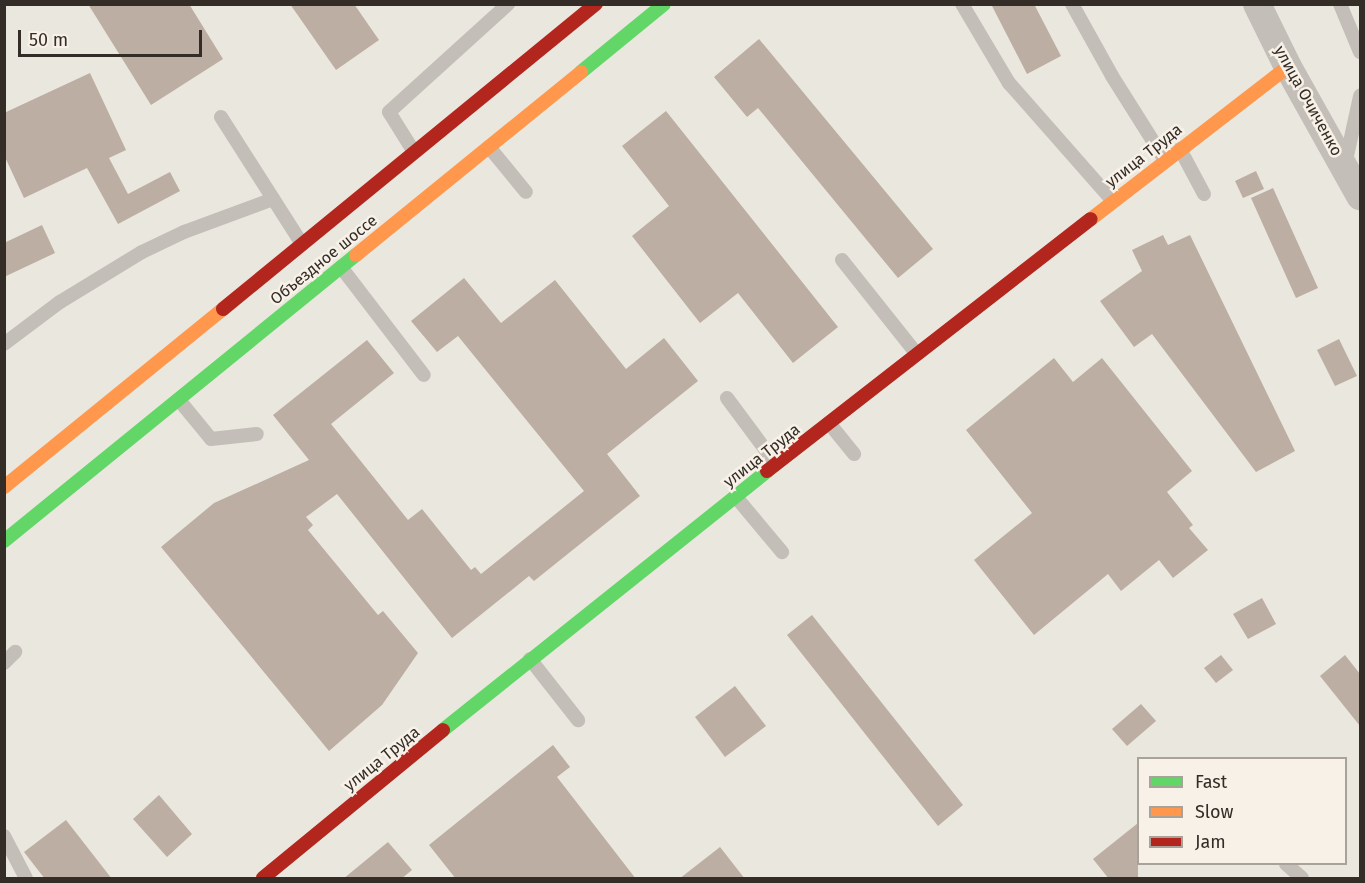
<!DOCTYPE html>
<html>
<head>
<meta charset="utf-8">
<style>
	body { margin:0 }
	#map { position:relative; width:1365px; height:883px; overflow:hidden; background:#eae7df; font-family:"Fira Sans",sans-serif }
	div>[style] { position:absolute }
	.building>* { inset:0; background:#bcaea2 }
	.lane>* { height:14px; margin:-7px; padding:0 7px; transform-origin:7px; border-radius:7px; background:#c3beb8 }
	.street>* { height:28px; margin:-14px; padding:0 14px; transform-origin:14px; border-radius:14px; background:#c3beb8 }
	.fast>* { height:14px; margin:-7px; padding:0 7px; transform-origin:7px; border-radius:7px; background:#63d668 }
	.slow>* { height:14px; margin:-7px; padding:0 7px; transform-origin:7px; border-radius:7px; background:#ff974d }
	.jam>* { height:14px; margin:-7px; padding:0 7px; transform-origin:7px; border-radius:7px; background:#b3261e }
	span { translate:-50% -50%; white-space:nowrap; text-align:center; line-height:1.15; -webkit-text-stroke:5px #f7f1e7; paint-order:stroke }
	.street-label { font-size:16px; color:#332c27 }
	.frame { position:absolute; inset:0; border:6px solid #332c27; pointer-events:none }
	.legend { position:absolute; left:1137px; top:757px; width:210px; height:108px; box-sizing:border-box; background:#f7f1e7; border:2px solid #a9a29a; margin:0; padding:8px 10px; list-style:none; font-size:18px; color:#332c27 }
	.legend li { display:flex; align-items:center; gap:12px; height:30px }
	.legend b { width:30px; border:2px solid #a9a29a }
	.scale { position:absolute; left:18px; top:30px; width:184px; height:27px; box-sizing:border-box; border:3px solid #332c27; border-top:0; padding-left:8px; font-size:18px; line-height:21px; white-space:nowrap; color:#332c27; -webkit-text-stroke:4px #f7f1e7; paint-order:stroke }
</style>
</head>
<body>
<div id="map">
	<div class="building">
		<i style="clip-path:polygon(88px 4px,189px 4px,223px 59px,151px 105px)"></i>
		<i style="clip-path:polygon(290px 4px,354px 4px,379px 40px,336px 70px)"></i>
		<i style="clip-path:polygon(991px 4px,1034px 4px,1061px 56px,1027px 74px)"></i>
		<i style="clip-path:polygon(759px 39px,933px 249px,898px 278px,758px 108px,747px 117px,714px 77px)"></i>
		<i style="clip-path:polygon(90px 73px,126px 150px,109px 158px,128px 194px,170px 172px,180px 191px,118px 224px,87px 168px,24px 198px,4px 155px,4px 113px)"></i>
		<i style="clip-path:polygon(666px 111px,838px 327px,793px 363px,738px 293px,700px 323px,632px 236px,669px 206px,622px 146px)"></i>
		<i style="clip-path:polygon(1256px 171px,1264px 189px,1243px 198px,1235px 181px)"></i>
		<i style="clip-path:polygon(1273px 188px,1318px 288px,1296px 298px,1251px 198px)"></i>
		<i style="clip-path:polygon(42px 225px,55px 253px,4px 277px,4px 243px)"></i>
		<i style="clip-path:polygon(1163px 235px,1168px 245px,1190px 235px,1295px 451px,1256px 472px,1152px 334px,1134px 347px,1100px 301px,1142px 271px,1132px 250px)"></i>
		<i style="clip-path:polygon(464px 278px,501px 323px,555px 280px,626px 369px,664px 338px,698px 381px,607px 454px,640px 496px,534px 581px,529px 576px,452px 638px,337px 494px,306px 517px,313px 525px,308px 530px,378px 615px,383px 611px,418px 653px,382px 705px,329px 751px,161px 547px,214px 503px,309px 460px,273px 415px,367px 340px,394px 373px,331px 424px,408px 520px,422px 509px,471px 570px,475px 567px,481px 574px,584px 491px,458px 336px,437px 352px,411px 321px)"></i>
		<i style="clip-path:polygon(1339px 339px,1357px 376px,1335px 386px,1317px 350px)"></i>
		<i style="clip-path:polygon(1054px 358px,1073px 382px,1102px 358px,1192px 471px,1167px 492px,1193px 525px,1189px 528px,1208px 550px,1173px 578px,1159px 560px,1121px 591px,1108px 574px,1034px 635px,974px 560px,1032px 513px,966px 430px)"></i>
		<i style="clip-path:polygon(1262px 598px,1276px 624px,1248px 639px,1233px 614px)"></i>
		<i style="clip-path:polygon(812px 615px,963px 805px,938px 826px,787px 635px)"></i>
		<i style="clip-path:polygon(1221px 655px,1233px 670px,1216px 683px,1204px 668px)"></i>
		<i style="clip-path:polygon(1345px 655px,1360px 674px,1360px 726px,1320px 676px)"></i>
		<i style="clip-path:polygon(735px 686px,766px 726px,725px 757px,695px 717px)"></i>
		<i style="clip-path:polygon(1141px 704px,1156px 721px,1127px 746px,1112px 729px)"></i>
		<i style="clip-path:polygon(553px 745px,570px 767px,557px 777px,636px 879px,456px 879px,429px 845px)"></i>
		<i style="clip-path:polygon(159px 795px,192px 834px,167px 857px,133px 819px)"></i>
		<i style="clip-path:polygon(66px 820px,112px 879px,45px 879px,24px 852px)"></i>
		<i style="clip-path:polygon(1138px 823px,1138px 879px,1109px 879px,1093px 859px)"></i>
		<i style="clip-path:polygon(388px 842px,412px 870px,401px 879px,343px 879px)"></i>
		<i style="clip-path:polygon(720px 847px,745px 879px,679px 879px)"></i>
	</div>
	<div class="lane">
		<i style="left:962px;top:4px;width:92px;rotate:59.3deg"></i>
		<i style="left:1009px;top:83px;width:157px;rotate:48.6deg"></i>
		<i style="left:1072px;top:4px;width:82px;rotate:60.9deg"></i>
		<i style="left:1112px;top:76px;width:99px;rotate:57.8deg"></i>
		<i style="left:1340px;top:4px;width:52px;rotate:67.4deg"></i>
		<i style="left:221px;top:117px;width:151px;rotate:57.5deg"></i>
		<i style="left:489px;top:147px;width:58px;rotate:50.6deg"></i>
		<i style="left:1180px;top:149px;width:51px;rotate:61.9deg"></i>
		<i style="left:414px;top:152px;width:47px;rotate:-122deg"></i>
		<i style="left:389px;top:112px;width:161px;rotate:-42.2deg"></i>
		<i style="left:1345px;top:165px;width:71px;rotate:-77.7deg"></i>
		<i style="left:842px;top:260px;width:119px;rotate:51.5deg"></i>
		<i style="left:341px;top:267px;width:136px;rotate:52.5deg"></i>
		<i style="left:4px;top:344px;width:70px;rotate:-36.9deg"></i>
		<i style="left:60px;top:302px;width:96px;rotate:-31.4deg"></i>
		<i style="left:142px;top:252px;width:47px;rotate:-25.5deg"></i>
		<i style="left:184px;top:232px;width:95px;rotate:-20.3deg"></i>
		<i style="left:727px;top:398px;width:82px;rotate:53.4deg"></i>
		<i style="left:179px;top:400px;width:50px;rotate:50.6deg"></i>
		<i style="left:211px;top:439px;width:46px;rotate:-6.2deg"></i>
		<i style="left:829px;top:423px;width:40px;rotate:51deg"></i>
		<i style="left:736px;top:497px;width:72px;rotate:50.1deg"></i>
		<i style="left:530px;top:659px;width:78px;rotate:51.8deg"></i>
		<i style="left:4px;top:663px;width:16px;rotate:-45deg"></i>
		<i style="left:4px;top:836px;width:47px;rotate:62.4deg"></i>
		<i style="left:1286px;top:864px;width:21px;rotate:41deg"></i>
	</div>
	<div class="street">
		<i style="left:1257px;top:4px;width:70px;rotate:63.8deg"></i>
		<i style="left:1288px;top:67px;width:148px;rotate:60.8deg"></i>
	</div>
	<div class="fast">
		<i style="left:581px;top:72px;width:107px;rotate:-39.3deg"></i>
		<i style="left:4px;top:541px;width:454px;rotate:-39.1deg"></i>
		<i style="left:443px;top:730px;width:415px;rotate:-38.6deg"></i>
	</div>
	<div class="slow">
		<i style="left:1091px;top:219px;width:249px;rotate:-37.7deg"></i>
		<i style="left:356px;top:255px;width:290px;rotate:-39.1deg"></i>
		<i style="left:4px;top:487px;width:282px;rotate:-39.1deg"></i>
	</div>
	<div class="jam">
		<i style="left:223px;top:309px;width:482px;rotate:-39.3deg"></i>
		<i style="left:767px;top:471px;width:410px;rotate:-37.9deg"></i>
		<i style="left:263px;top:878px;width:233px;rotate:-39.4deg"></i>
	</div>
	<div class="street-label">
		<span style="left:1308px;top:101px;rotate:61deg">улица Очиченко</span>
		<span style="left:1144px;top:156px;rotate:-38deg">улица Труда</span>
		<span style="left:324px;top:260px;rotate:-39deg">Объездное шоссе</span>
		<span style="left:762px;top:456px;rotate:-38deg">улица Труда</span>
		<span style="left:382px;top:759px;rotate:-39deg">улица Труда</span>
	</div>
	<div class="frame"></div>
	<ul class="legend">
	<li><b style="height:8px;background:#63d668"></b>Fast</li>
	<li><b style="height:8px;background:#ff974d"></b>Slow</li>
	<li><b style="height:8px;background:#b3261e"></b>Jam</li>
	</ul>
	<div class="scale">50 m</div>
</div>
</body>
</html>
